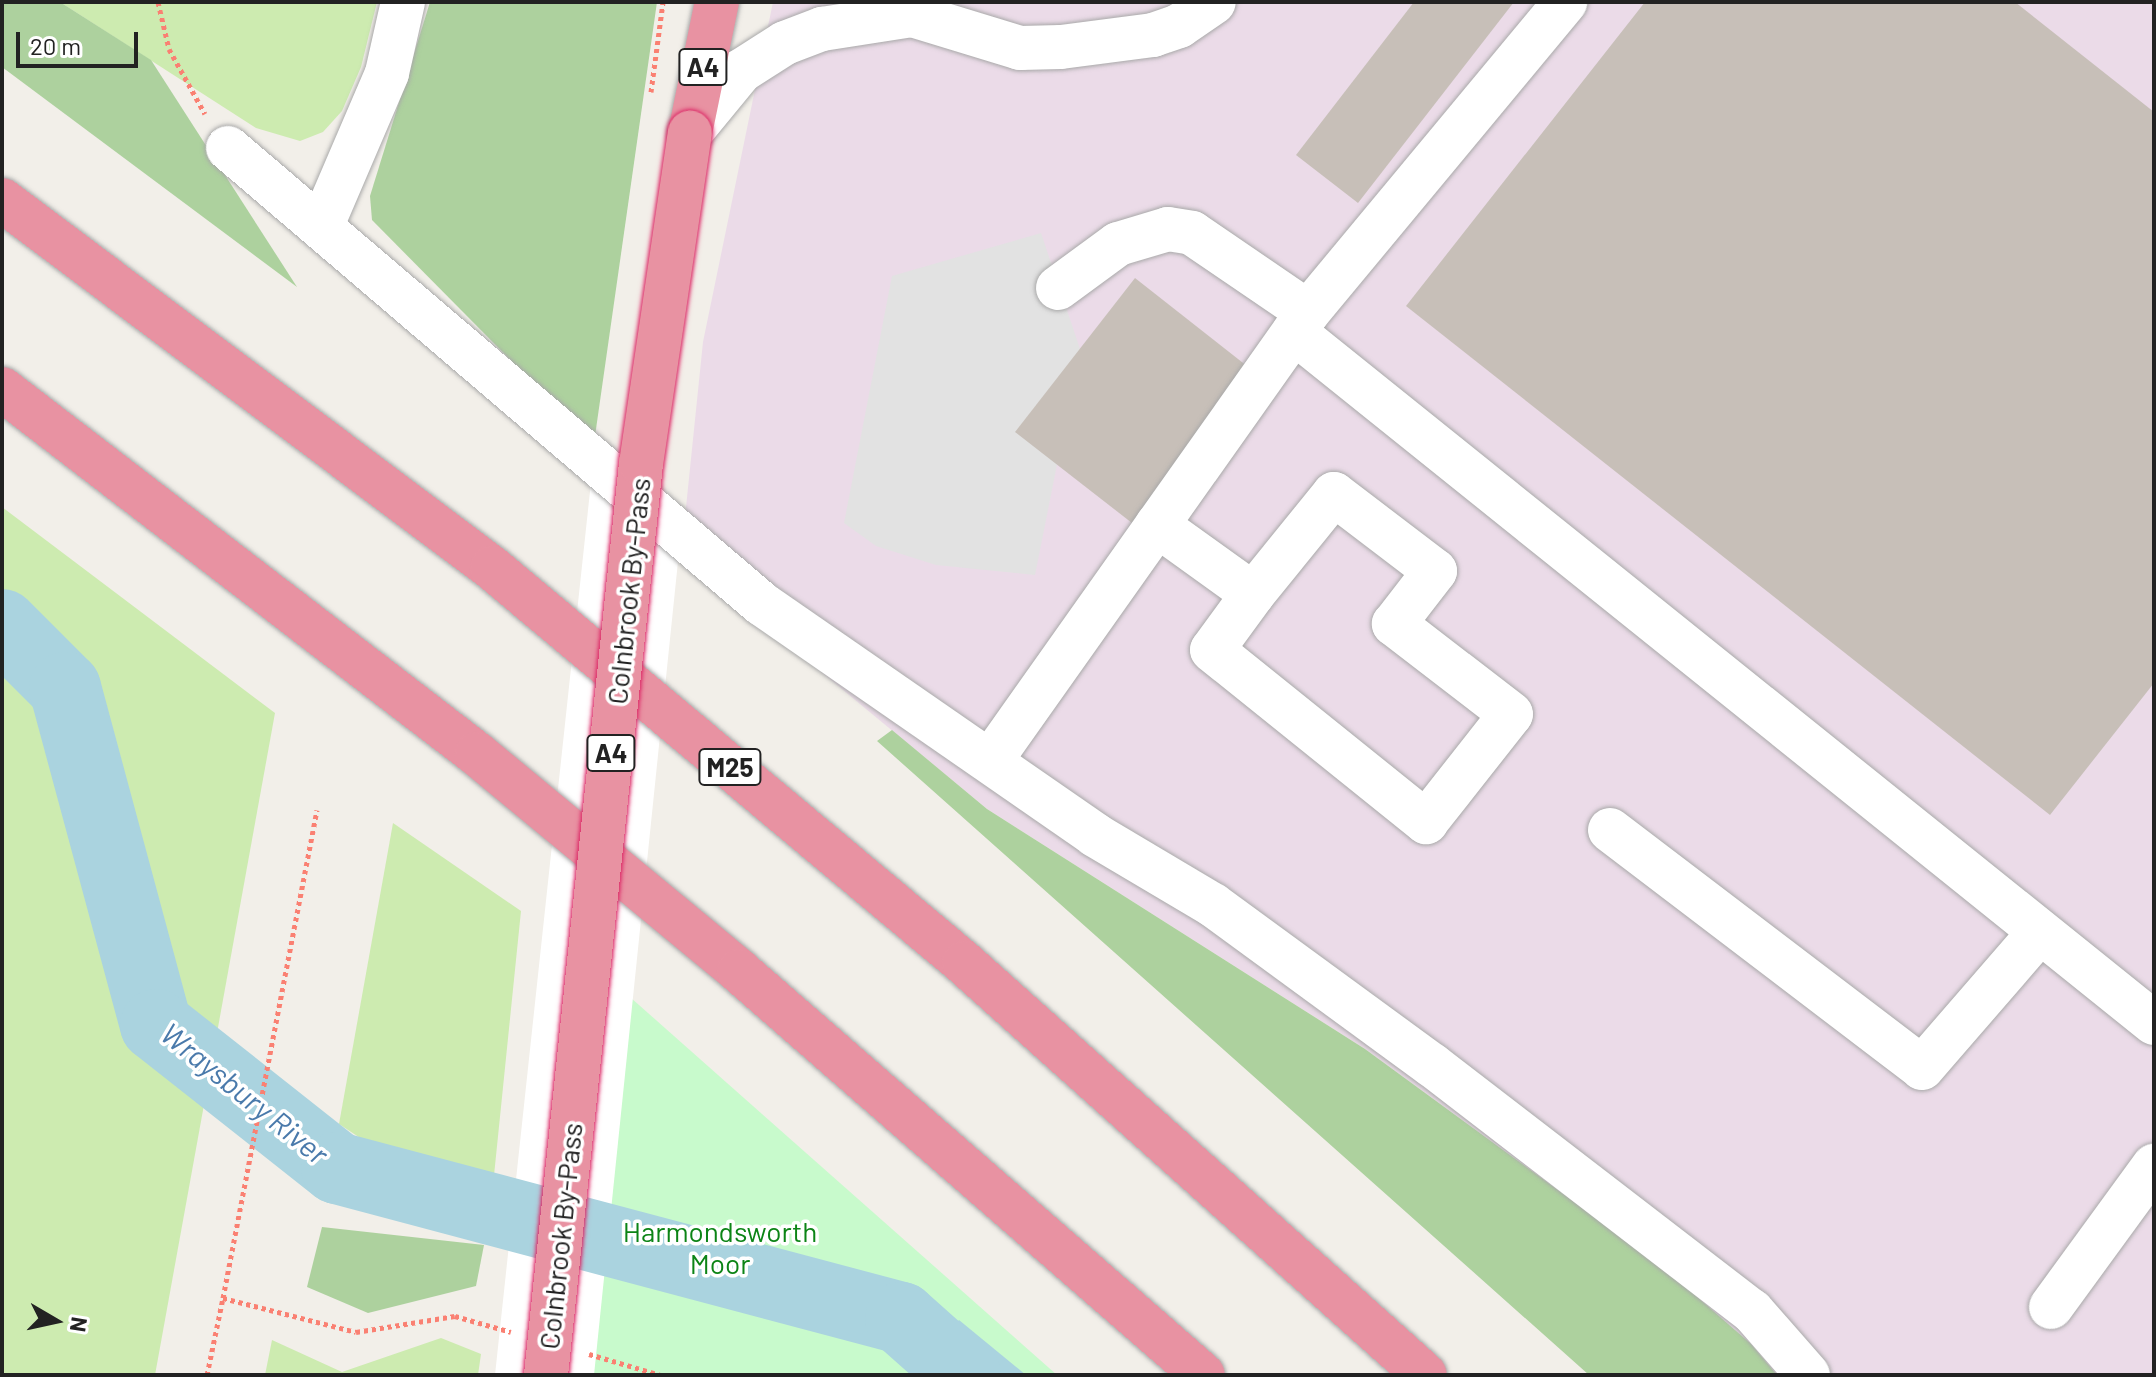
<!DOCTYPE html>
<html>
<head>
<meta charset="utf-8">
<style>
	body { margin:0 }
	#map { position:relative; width:2156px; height:1377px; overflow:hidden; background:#f2efe9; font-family:Barlow,sans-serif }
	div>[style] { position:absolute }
	.industrial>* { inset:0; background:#ebdbe8 }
	.grass>* { inset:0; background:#cdebb0 }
	.forest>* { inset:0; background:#add19e }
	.park>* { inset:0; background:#c8facc }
	.parking>* { inset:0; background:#e2e2e2 }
	.water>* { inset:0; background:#aad3df }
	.pier>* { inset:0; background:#fff }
	.river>* { height:72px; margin:-36px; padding:0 36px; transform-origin:36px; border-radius:36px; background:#aad3df }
	.building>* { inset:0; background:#c7bfb8 }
	.path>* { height:5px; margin-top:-2.5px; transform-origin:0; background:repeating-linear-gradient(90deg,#fa8072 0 4px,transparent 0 8px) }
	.roads { filter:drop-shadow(0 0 2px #a9a9a9) drop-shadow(0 0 2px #a9a9a9) }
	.minor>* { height:44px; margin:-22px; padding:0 22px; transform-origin:22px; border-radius:22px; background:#fff }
	.highway>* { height:44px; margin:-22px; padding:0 22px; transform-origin:22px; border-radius:22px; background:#e892a2 }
	.bridges { filter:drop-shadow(0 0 2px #dc2a67) drop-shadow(0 0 2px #dc2a67) }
	.highway-bridge>* { height:44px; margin:-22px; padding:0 22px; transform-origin:22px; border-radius:22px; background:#e892a2 }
	span { translate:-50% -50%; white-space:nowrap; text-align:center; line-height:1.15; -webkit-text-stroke:7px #fff; paint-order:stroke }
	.shield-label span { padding:2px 6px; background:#fff; border:2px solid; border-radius:6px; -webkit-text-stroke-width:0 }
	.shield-label { font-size:26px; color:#222; font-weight:700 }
	.street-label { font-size:28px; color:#222 }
	.park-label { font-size:28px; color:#0c8416 }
	.water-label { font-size:30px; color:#4a7aab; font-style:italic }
	.frame { position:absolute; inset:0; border:4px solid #222; pointer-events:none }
	.north { position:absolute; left:16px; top:1281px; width:80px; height:80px; -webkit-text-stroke:6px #fff; paint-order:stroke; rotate:99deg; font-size:22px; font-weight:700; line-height:32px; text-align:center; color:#222 }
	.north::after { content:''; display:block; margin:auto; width:28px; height:36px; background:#222; clip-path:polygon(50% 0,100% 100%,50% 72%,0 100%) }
	.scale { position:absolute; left:16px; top:32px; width:122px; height:36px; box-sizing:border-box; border:4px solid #222; border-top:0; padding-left:10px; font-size:24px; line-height:28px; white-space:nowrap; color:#222; -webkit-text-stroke:6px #fff; paint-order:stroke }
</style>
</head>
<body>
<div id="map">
	<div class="industrial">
		<i style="clip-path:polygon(773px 2px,2154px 2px,2154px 1375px,1777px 1375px,1751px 1344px,1663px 1267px,1365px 1049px,987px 809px,681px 556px,703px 342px)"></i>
	</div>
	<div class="grass">
		<i style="clip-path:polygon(60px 2px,377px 2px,361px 67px,342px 111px,323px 132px,300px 141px,256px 128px)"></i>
		<i style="clip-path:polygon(2px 507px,275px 713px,155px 1375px,2px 1375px)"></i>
		<i style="clip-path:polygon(393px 823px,521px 911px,492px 1195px,439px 1190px,339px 1124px)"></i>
		<i style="clip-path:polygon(441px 1338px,481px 1354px,478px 1375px,265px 1375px,272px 1340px,342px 1372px)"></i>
	</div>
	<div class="forest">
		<i style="clip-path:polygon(2px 2px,60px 2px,151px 60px,297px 287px,2px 67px)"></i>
		<i style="clip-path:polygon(430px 2px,657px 2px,595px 436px,544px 394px,372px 220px,370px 196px)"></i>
		<i style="clip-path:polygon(892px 730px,987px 809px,1365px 1049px,1663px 1267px,1751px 1344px,1777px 1375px,1589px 1375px,877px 741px)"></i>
		<i style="clip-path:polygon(322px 1227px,484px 1245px,476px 1286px,368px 1313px,307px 1287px)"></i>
	</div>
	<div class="park">
		<i style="clip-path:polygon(613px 982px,1057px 1375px,579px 1375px)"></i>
	</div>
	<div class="parking">
		<i style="clip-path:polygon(1041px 233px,1080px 349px,1035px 575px,936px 565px,876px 546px,844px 523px,892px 276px)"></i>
	</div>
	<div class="water">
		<i style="clip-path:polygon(959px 1320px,1026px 1375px,932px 1375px,922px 1367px)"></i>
	</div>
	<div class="pier">
		<i style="clip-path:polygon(595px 445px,683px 513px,594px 1375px,495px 1375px)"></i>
	</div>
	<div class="river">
		<i style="left:2px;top:625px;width:89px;rotate:45deg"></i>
		<i style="left:65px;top:688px;width:349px;rotate:74.9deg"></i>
		<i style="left:156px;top:1025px;width:231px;rotate:38.3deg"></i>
		<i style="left:337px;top:1168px;width:584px;rotate:14.89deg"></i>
		<i style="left:901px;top:1318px;width:86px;rotate:41.7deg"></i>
	</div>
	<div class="building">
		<i style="clip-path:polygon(1414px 2px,1514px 2px,1358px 203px,1296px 155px)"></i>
		<i style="clip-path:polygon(1645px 2px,2015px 2px,2154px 112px,2154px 683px,2050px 815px,1406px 306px)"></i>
		<i style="clip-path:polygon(1135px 278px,1252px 370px,1132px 523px,1015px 432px)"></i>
	</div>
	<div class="path">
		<i style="left:158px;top:2px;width:48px;rotate:76.8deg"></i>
		<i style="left:169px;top:49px;width:74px;rotate:61deg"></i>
		<i style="left:651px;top:92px;width:91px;rotate:-82.4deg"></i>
		<i style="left:223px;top:1298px;width:497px;rotate:-79.1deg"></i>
		<i style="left:589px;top:1354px;width:75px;rotate:16.3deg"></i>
		<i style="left:207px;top:1375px;width:79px;rotate:-78.3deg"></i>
		<i style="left:223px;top:1298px;width:137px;rotate:14.3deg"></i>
		<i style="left:356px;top:1332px;width:100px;rotate:-9.2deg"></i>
		<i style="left:455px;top:1316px;width:58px;rotate:15.9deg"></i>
	</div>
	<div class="roads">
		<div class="minor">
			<i style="left:690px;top:133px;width:80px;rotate:-50.6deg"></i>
			<i style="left:741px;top:71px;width:52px;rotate:-32.5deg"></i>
			<i style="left:785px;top:43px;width:40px;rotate:-21deg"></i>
			<i style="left:822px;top:29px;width:91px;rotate:-8.8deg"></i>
			<i style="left:912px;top:15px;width:113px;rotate:17deg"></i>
			<i style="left:1020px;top:48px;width:41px;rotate:-1.4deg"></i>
			<i style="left:1061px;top:47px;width:93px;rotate:-7.4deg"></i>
			<i style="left:1153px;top:35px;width:28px;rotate:-19deg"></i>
			<i style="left:1179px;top:26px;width:42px;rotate:-34.4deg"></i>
			<i style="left:228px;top:148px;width:702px;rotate:40.5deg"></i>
			<i style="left:762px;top:604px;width:405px;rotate:34.7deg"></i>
			<i style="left:1095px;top:835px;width:137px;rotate:30.7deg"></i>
			<i style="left:1213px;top:905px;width:271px;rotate:36.2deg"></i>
			<i style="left:1432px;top:1065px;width:404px;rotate:37.6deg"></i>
			<i style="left:1752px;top:1311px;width:85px;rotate:48.8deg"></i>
			<i style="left:322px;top:225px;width:165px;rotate:-66.8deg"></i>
			<i style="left:387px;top:73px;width:73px;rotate:-77.3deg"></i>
			<i style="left:1058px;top:288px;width:74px;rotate:-36.3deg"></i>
			<i style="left:1118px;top:244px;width:52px;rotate:-16.7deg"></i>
			<i style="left:1168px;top:229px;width:24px;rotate:9deg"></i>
			<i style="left:1192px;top:233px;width:140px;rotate:34.3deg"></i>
			<i style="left:1294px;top:332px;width:1103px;rotate:38.78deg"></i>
			<i style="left:1157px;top:525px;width:118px;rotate:35.7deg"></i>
			<i style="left:1253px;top:594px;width:69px;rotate:126.2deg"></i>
			<i style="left:1212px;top:650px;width:275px;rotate:38.8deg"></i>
			<i style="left:1426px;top:822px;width:137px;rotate:-51.8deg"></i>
			<i style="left:1511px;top:714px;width:148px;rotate:-142.4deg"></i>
			<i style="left:1394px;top:624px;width:67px;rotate:-52.3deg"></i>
			<i style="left:1435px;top:571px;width:127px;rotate:-142.7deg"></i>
			<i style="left:1334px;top:494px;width:129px;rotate:129deg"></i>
			<i style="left:991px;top:760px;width:549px;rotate:-54.72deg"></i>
			<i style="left:1308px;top:312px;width:403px;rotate:-50.3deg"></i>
			<i style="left:1610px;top:830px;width:392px;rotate:37.3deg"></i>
			<i style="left:1922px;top:1068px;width:180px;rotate:-49.1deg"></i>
			<i style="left:2051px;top:1307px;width:175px;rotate:-53.9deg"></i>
		</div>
		<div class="highway">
			<i style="left:690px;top:133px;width:134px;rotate:-78.4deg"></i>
			<i style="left:2px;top:200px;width:613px;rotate:36.91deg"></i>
			<i style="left:492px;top:568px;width:615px;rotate:39.92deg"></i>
			<i style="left:964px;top:963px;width:618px;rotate:41.79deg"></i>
			<i style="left:2px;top:389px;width:599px;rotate:37.54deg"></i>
			<i style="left:477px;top:754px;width:340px;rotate:39.6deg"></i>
			<i style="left:739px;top:971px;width:615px;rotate:41.05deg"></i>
		</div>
	</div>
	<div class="bridges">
		<div class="highway-bridge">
			<i style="left:546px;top:1375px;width:916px;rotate:-84.05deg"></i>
			<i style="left:641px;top:464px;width:335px;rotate:-81.6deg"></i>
		</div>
	</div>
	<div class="shield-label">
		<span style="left:703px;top:67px">A4</span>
		<span style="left:611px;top:753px">A4</span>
		<span style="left:730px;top:767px">M25</span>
	</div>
	<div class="street-label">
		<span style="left:628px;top:591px;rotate:-84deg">Colnbrook By-Pass</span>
		<span style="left:560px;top:1236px;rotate:-84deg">Colnbrook By-Pass</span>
	</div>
	<div class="park-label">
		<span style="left:720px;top:1247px">Harmondsworth<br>Moor</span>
	</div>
	<div class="water-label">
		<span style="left:245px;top:1093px;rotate:39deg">Wraysbury River</span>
	</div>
	<div class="frame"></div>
	<div class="north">N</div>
	<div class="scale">20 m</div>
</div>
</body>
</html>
